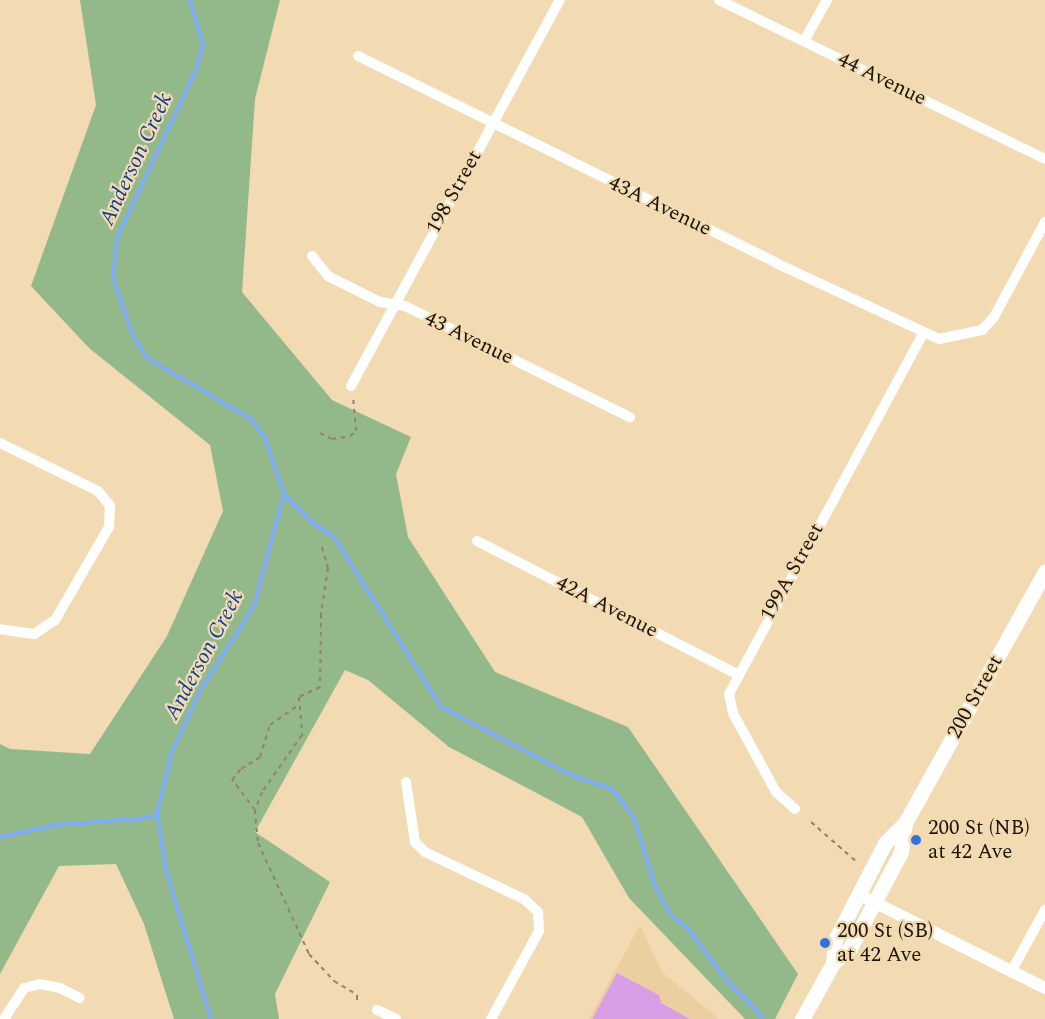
<!DOCTYPE html>
<html>
<head>
<meta charset="utf-8">
<style>
	body { margin:0 }
	#map { position:relative; width:1045px; height:1019px; overflow:hidden; background:#f2dab2; font-family:Spectral,serif }
	div>[style] { position:absolute }
	.built>* { inset:0; background:#ebcfa0 }
	.green>* { inset:0; background:#93b98b }
	.stream>* { height:4px; margin:-2px; padding:0 2px; transform-origin:2px; border-radius:2px; background:#7facf7 }
	.building>* { inset:0; background:#da9ee6 }
	.path>* { height:2px; margin-top:-1px; transform-origin:0; background:repeating-linear-gradient(90deg,#938266 0 4.5px,transparent 0 9px) }
	.minor>* { height:10px; margin:-5px; padding:0 5px; transform-origin:5px; border-radius:5px; background:#fff }
	.tertiary>* { height:12px; margin:-6px; padding:0 6px; transform-origin:6px; border-radius:6px; background:#fff }
	.secondary>* { height:15px; margin:-7.5px; padding:0 7.5px; transform-origin:7.5px; border-radius:7.5px; background:#fff }
	.dots>* { width:16px; height:16px; translate:-50% -50%; box-sizing:border-box; border:3px solid #f2dab2; border-radius:50% }
	span { translate:-50% -50%; white-space:nowrap; text-align:center; line-height:1.15; -webkit-text-stroke:4.5px #f2dab2; paint-order:stroke }
	.street-label { font-size:21px; color:#1d1506 }
	.poi-label { font-size:21px; color:#1d1506 }
	.left { translate:0 -50%; text-align:left }
	.water-label { font-size:22px; color:#0c3f94; font-style:italic }
</style>
</head>
<body>
<div id="map">
	<div class="built">
		<i style="clip-path:polygon(640px 925px,662px 972px,719px 1019px,589px 1019px)"></i>
	</div>
	<div class="green">
		<i style="clip-path:polygon(80px 0,280px 0,255px 99px,242px 292px,332px 400px,411px 437px,396px 474px,408px 537px,495px 672px,628px 727px,798px 974px,775px 1019px,745px 1019px,629px 898px,582px 817px,449px 747px,368px 680px,345px 670px,255px 832px,330px 882px,275px 994px,279px 1019px,174px 1019px,144px 924px,116px 864px,59px 866px,0 974px,0 744px,10px 749px,90px 754px,167px 636px,223px 511px,210px 445px,89px 348px,31px 286px,96px 105px)"></i>
	</div>
	<div class="stream">
		<i style="left:190px;top:0;width:46px;rotate:73.5deg"></i>
		<i style="left:203px;top:44px;width:27px;rotate:105deg"></i>
		<i style="left:196px;top:70px;width:186px;rotate:115.2deg"></i>
		<i style="left:117px;top:238px;width:40px;rotate:95.7deg"></i>
		<i style="left:113px;top:278px;width:61px;rotate:71deg"></i>
		<i style="left:133px;top:336px;width:26px;rotate:58deg"></i>
		<i style="left:147px;top:358px;width:121px;rotate:30.4deg"></i>
		<i style="left:251px;top:419px;width:24px;rotate:54deg"></i>
		<i style="left:265px;top:438px;width:59px;rotate:71.3deg"></i>
		<i style="left:284px;top:494px;width:116px;rotate:105deg"></i>
		<i style="left:254px;top:606px;width:101px;rotate:122.4deg"></i>
		<i style="left:200px;top:691px;width:67px;rotate:114.7deg"></i>
		<i style="left:172px;top:752px;width:63px;rotate:103.8deg"></i>
		<i style="left:157px;top:813px;width:58px;rotate:81deg"></i>
		<i style="left:166px;top:870px;width:156px;rotate:73.2deg"></i>
		<i style="left:284px;top:494px;width:41px;rotate:45deg"></i>
		<i style="left:313px;top:523px;width:25px;rotate:34deg"></i>
		<i style="left:334px;top:537px;width:201px;rotate:57.8deg"></i>
		<i style="left:441px;top:707px;width:149px;rotate:27.6deg"></i>
		<i style="left:573px;top:776px;width:39px;rotate:18deg"></i>
		<i style="left:610px;top:788px;width:11px;rotate:45deg"></i>
		<i style="left:618px;top:796px;width:27px;rotate:54deg"></i>
		<i style="left:634px;top:818px;width:71px;rotate:72.8deg"></i>
		<i style="left:655px;top:886px;width:33px;rotate:61deg"></i>
		<i style="left:671px;top:915px;width:22px;rotate:39deg"></i>
		<i style="left:688px;top:929px;width:66px;rotate:53deg"></i>
		<i style="left:728px;top:982px;width:49px;rotate:45deg"></i>
		<i style="left:0;top:837px;width:57px;rotate:-12.1deg"></i>
		<i style="left:56px;top:825px;width:91px;rotate:-4.4deg"></i>
		<i style="left:147px;top:818px;width:11px;rotate:-27deg"></i>
	</div>
	<div class="building">
		<i style="clip-path:polygon(617px 973px,659px 995px,661px 1003px,690px 1019px,592px 1019px)"></i>
	</div>
	<div class="path">
		<i style="left:320px;top:433px;width:13px;rotate:27deg"></i>
		<i style="left:332px;top:439px;width:18px;rotate:-9deg"></i>
		<i style="left:350px;top:436px;width:8px;rotate:-40deg"></i>
		<i style="left:356px;top:431px;width:33px;rotate:-95deg"></i>
		<i style="left:322px;top:547px;width:22px;rotate:74deg"></i>
		<i style="left:328px;top:568px;width:47px;rotate:98.7deg"></i>
		<i style="left:321px;top:614px;width:73px;rotate:90.8deg"></i>
		<i style="left:320px;top:687px;width:23px;rotate:155deg"></i>
		<i style="left:299px;top:697px;width:38px;rotate:85deg"></i>
		<i style="left:302px;top:735px;width:70px;rotate:125.1deg"></i>
		<i style="left:262px;top:792px;width:19px;rotate:111deg"></i>
		<i style="left:255px;top:810px;width:33px;rotate:85deg"></i>
		<i style="left:258px;top:843px;width:122px;rotate:65.3deg"></i>
		<i style="left:309px;top:954px;width:37px;rotate:47deg"></i>
		<i style="left:334px;top:981px;width:27px;rotate:31deg"></i>
		<i style="left:357px;top:995px;width:6px;rotate:90deg"></i>
		<i style="left:255px;top:810px;width:38px;rotate:-127deg"></i>
		<i style="left:232px;top:780px;width:14px;rotate:-51deg"></i>
		<i style="left:241px;top:769px;width:22px;rotate:-32deg"></i>
		<i style="left:260px;top:757px;width:34px;rotate:-73deg"></i>
		<i style="left:270px;top:725px;width:35px;rotate:-35deg"></i>
		<i style="left:811px;top:822px;width:62px;rotate:41.1deg"></i>
	</div>
	<div class="minor">
		<i style="left:719px;top:0;width:363px;rotate:26deg"></i>
		<i style="left:804px;top:41px;width:47px;rotate:-60.7deg"></i>
		<i style="left:358px;top:56px;width:466px;rotate:26.3deg"></i>
		<i style="left:776px;top:263px;width:180px;rotate:25deg"></i>
		<i style="left:939px;top:339px;width:44px;rotate:-11.8deg"></i>
		<i style="left:982px;top:330px;width:18px;rotate:-47deg"></i>
		<i style="left:994px;top:317px;width:108px;rotate:-61.8deg"></i>
		<i style="left:312px;top:256px;width:26px;rotate:51deg"></i>
		<i style="left:328px;top:276px;width:58px;rotate:26.6deg"></i>
		<i style="left:380px;top:302px;width:25px;rotate:9deg"></i>
		<i style="left:405px;top:306px;width:251px;rotate:26.3deg"></i>
		<i style="left:351px;top:386px;width:439px;rotate:-61.6deg"></i>
		<i style="left:0;top:443px;width:109px;rotate:26.1deg"></i>
		<i style="left:98px;top:491px;width:19px;rotate:51deg"></i>
		<i style="left:110px;top:506px;width:21px;rotate:93deg"></i>
		<i style="left:109px;top:527px;width:108px;rotate:120.1deg"></i>
		<i style="left:55px;top:620px;width:25px;rotate:146deg"></i>
		<i style="left:34px;top:634px;width:34px;rotate:-172deg"></i>
		<i style="left:477px;top:541px;width:292px;rotate:27.1deg"></i>
		<i style="left:406px;top:782px;width:61px;rotate:81.5deg"></i>
		<i style="left:415px;top:842px;width:14px;rotate:45deg"></i>
		<i style="left:425px;top:852px;width:110px;rotate:25.4deg"></i>
		<i style="left:524px;top:899px;width:19px;rotate:43deg"></i>
		<i style="left:538px;top:912px;width:19px;rotate:87deg"></i>
		<i style="left:539px;top:931px;width:100px;rotate:118.6deg"></i>
		<i style="left:795px;top:809px;width:25px;rotate:-138deg"></i>
		<i style="left:776px;top:792px;width:90px;rotate:-118.6deg"></i>
		<i style="left:733px;top:713px;width:19px;rotate:-102deg"></i>
		<i style="left:729px;top:694px;width:410px;rotate:-61.7deg"></i>
		<i style="left:1011px;top:972px;width:71px;rotate:-61.3deg"></i>
		<i style="left:377px;top:1010px;width:21px;rotate:25deg"></i>
		<i style="left:4px;top:1019px;width:37px;rotate:-57deg"></i>
		<i style="left:24px;top:988px;width:16px;rotate:-14deg"></i>
		<i style="left:40px;top:984px;width:20px;rotate:11deg"></i>
		<i style="left:60px;top:988px;width:22px;rotate:27deg"></i>
	</div>
	<div class="tertiary">
		<i style="left:858px;top:894px;width:209px;rotate:26.7deg"></i>
	</div>
	<div class="secondary">
		<i style="left:833px;top:963px;width:23px;rotate:-85deg"></i>
		<i style="left:835px;top:940px;width:109px;rotate:-62.7deg"></i>
		<i style="left:885px;top:843px;width:28px;rotate:-45deg"></i>
		<i style="left:905px;top:823px;width:288px;rotate:-60.9deg"></i>
		<i style="left:802px;top:1019px;width:64px;rotate:-61deg"></i>
		<i style="left:833px;top:963px;width:23px;rotate:-41deg"></i>
		<i style="left:850px;top:948px;width:109px;rotate:-62deg"></i>
		<i style="left:901px;top:852px;width:29px;rotate:-82deg"></i>
	</div>
	<div class="dots">
		<i style="left:916px;top:840px;background:#3170de"></i>
		<i style="left:825px;top:943px;background:#3170de"></i>
	</div>
	<div class="street-label">
		<span style="left:882px;top:79px;rotate:26deg">44 Avenue</span>
		<span style="left:454px;top:192px;rotate:-61deg">198 Street</span>
		<span style="left:660px;top:206px;rotate:26deg">43A Avenue</span>
		<span style="left:469px;top:338px;rotate:26deg">43 Avenue</span>
		<span style="left:792px;top:572px;rotate:-61deg">199A Street</span>
		<span style="left:607px;top:607px;rotate:27deg">42A Avenue</span>
		<span style="left:975px;top:697px;rotate:-61deg">200 Street</span>
	</div>
	<div class="poi-label">
		<span class="left" style="left:928px;top:840px">200 St (NB)<br>at 42 Ave</span>
		<span class="left" style="left:837px;top:943px">200 St (SB)<br>at 42 Ave</span>
	</div>
	<div class="water-label">
		<span style="left:136px;top:159px;rotate:-65deg">Anderson Creek</span>
		<span style="left:204px;top:655px;rotate:-62deg">Anderson Creek</span>
	</div>
</div>
</body>
</html>
